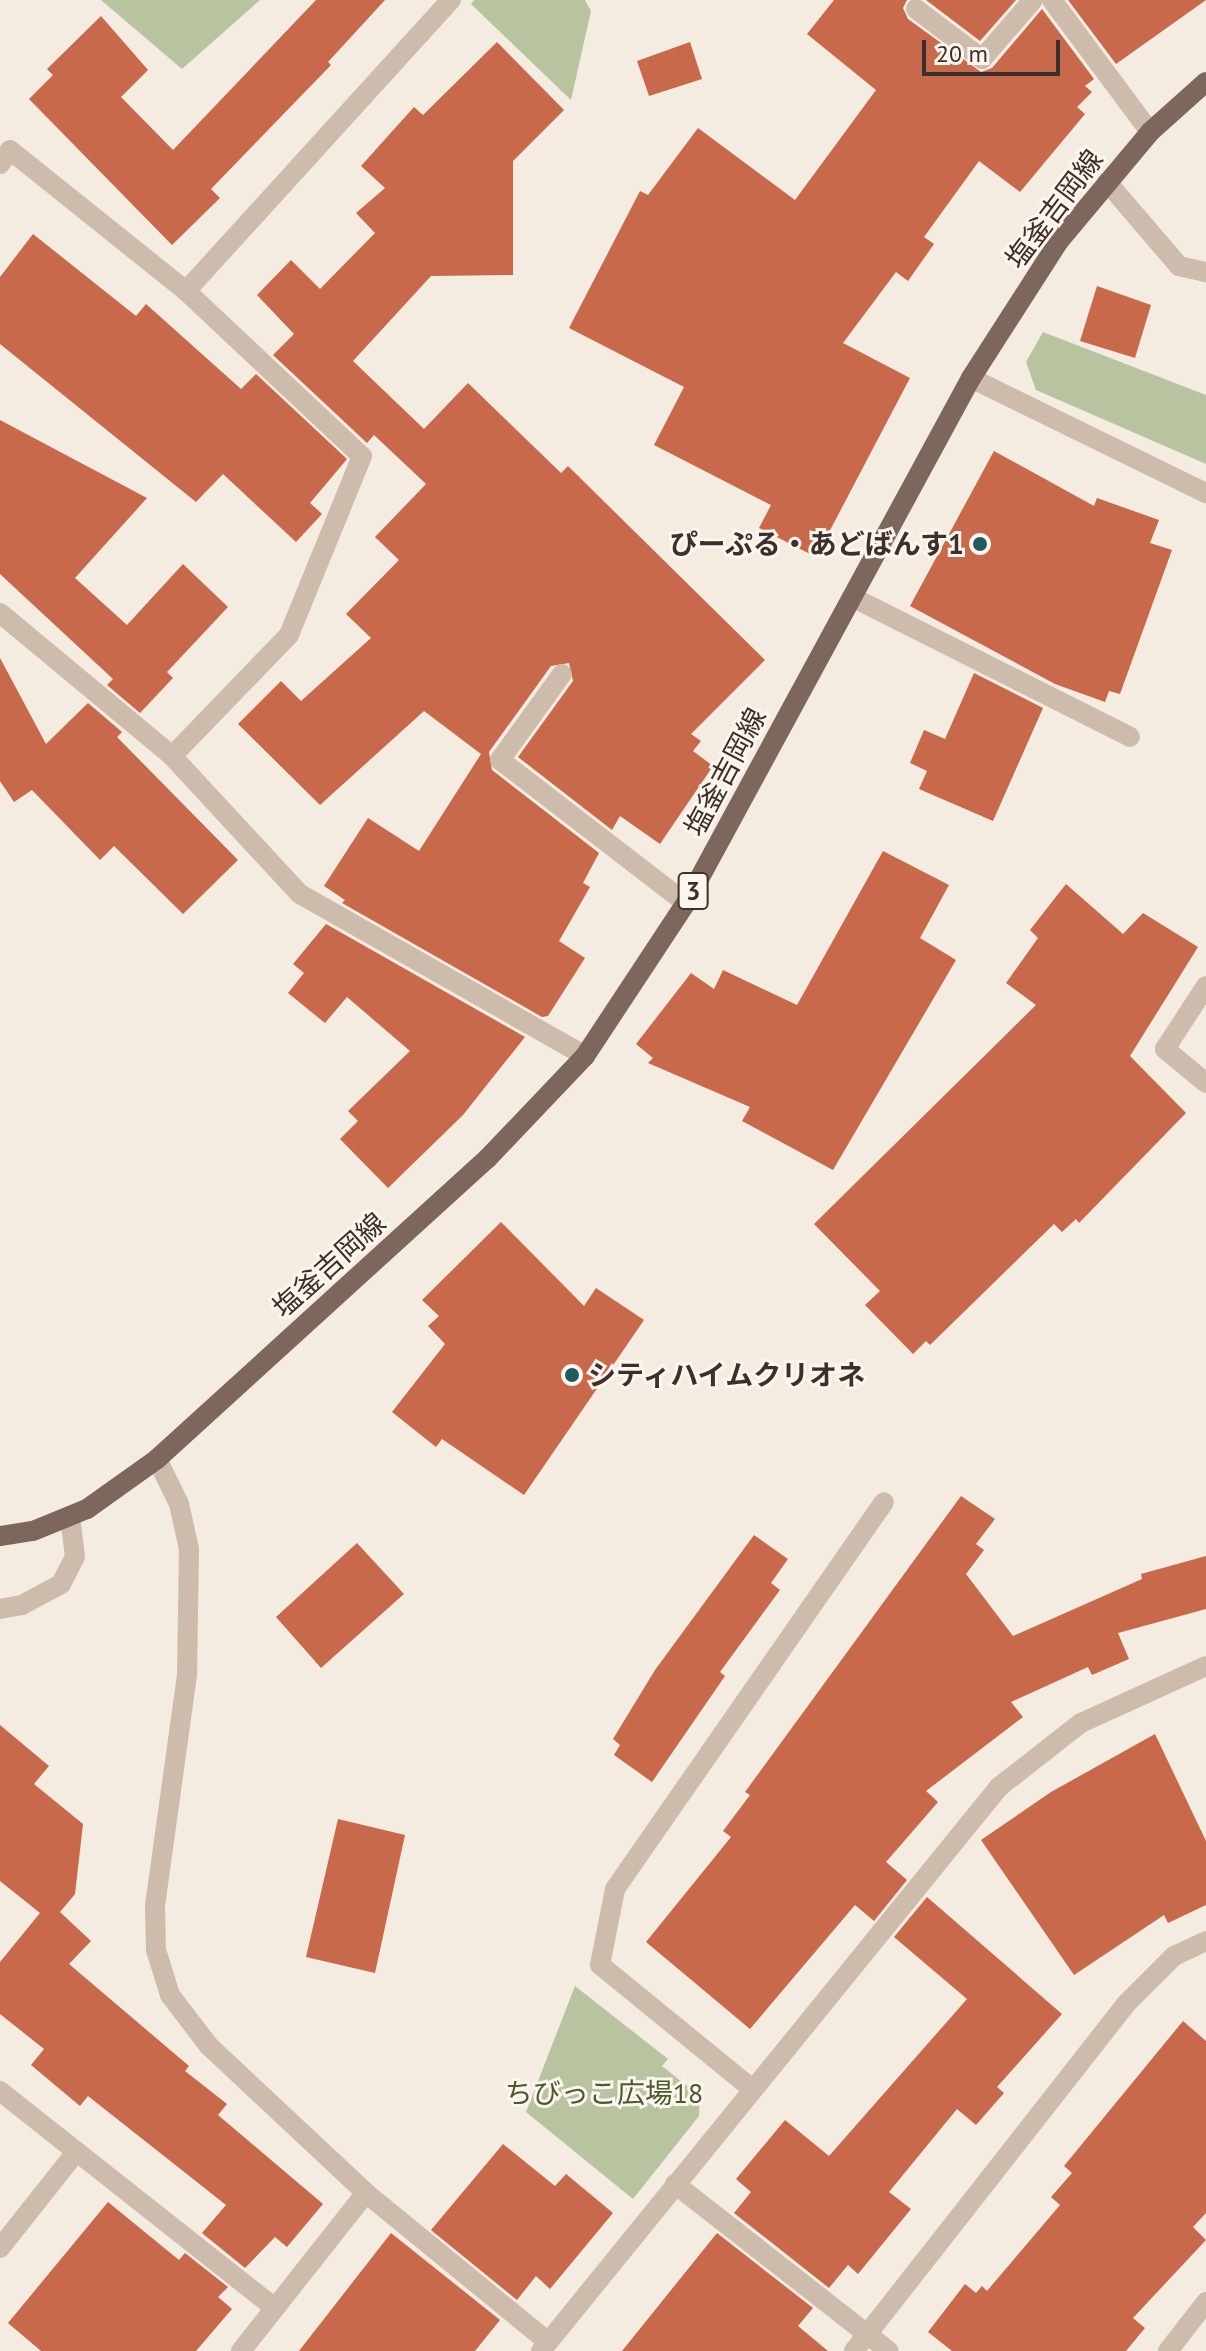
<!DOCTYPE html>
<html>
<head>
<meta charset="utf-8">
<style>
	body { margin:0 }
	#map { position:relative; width:1206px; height:2351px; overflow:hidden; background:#f4ebe1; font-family:"PT Sans","Noto Sans JP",sans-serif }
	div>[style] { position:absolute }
	.green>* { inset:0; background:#b8c4a0 }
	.building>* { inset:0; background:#c8694b }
	.street>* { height:20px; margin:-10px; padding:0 10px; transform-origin:10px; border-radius:10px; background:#cdbbac }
	.primary>* { height:20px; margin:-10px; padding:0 10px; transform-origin:10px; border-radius:10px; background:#7d675c }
	.dots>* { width:22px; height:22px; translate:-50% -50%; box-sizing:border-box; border:4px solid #fbf5ee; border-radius:50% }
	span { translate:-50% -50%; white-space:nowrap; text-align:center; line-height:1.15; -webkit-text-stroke:6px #fbf5ee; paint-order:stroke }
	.shield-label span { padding:2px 6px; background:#fbf5ee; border:2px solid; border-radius:6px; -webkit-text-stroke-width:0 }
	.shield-label { font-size:26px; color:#3b302b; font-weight:700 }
	.street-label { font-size:28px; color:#3b302b }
	.poi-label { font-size:28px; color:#3b302b; font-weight:700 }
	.right { translate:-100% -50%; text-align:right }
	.left { translate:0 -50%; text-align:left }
	.park-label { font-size:28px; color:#4a5a2e }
	.scale { position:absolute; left:922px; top:40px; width:138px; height:36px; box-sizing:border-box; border:4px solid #3b302b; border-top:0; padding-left:10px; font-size:24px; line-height:28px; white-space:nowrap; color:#3b302b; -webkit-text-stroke:6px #fbf5ee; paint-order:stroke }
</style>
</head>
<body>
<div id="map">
	<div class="green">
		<i style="clip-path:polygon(101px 0,260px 0,182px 69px)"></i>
		<i style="clip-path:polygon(474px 0,585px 0,591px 11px,571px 100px,471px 4px)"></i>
		<i style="clip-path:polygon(1043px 332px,1206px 395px,1206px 464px,1036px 390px,1026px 362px)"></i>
		<i style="clip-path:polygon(575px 1986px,668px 2059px,662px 2066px,692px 2090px,700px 2081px,699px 2116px,633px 2199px,526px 2112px)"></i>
	</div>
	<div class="building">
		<i style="clip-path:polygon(316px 0,385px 0,328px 62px,331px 65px,211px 189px,220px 198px,172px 245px,29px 99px,53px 75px,47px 69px,101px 16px,148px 70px,121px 97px,173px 150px)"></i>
		<i style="clip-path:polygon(834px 0,907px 0,903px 8px,908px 19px,981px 72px,992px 68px,1042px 9px,1094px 79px,1085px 86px,1092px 92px,1077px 107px,1085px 114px,1020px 192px,979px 161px,924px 237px,934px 244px,908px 281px,896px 272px,843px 343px,910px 378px,816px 557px,759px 528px,771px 505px,654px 445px,684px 387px,569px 328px,640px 191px,648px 195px,698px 128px,795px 200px,876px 90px,807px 34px)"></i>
		<i style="clip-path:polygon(926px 0,1016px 0,980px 41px)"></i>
		<i style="clip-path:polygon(1068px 0,1206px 0,1116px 64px)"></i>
		<i style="clip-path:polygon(497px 42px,564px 110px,513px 161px,513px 275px,431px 276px,353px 361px,424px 429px,468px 383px,561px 473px,568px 466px,765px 660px,691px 734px,701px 741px,693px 751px,713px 766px,660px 844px,620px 816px,612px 830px,518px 757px,573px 681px,569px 663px,551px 666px,489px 752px,492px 770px,599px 853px,583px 883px,590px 887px,559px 941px,585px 958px,548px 1016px,542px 1017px,342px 903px,345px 900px,324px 886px,368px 818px,419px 851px,481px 754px,424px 711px,320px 805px,238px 724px,281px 681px,301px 701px,371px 638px,346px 614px,399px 560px,375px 537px,426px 484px,374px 435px,367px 443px,273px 355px,294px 334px,257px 295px,291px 260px,320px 289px,375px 233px,356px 213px,385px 188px,361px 166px,414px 107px,423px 115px)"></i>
		<i style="clip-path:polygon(690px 42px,702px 79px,649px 96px,637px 61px)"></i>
		<i style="clip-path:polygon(33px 234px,136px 316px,146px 304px,241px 389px,256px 374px,347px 459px,310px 503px,322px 514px,296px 542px,223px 474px,196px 502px,0 344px,0 277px)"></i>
		<i style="clip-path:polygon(1097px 286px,1151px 305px,1135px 358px,1080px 341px)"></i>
		<i style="clip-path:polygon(0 420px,147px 498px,75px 578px,127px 625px,183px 564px,228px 607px,167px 672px,173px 678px,140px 713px,107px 685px,113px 679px,0 574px)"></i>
		<i style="clip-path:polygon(994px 451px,1094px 506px,1097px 498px,1159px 520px,1150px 543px,1172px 550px,1120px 694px,1109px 691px,1105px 702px,1055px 684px,910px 606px)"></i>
		<i style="clip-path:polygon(0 658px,46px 744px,88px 703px,122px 732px,117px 737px,238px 860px,183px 914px,114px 846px,100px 860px,32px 790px,14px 802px,0 781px)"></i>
		<i style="clip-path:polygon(974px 673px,1043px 708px,993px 821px,919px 789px,927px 771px,910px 763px,924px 730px,945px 739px)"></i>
		<i style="clip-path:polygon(883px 851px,949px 885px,920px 938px,956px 960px,833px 1170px,742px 1121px,750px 1107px,648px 1063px,653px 1058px,636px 1044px,691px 973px,714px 989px,723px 970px,797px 1005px)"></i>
		<i style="clip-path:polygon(1066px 884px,1123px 934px,1143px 913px,1198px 947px,1130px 1056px,1186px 1113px,1079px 1223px,1076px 1219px,1062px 1232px,1054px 1224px,930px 1345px,926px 1341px,913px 1354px,865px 1305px,880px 1291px,814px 1224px,1036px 1005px,1006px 983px,1038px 938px,1030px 930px)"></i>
		<i style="clip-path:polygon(326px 924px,525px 1037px,463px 1115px,388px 1188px,340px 1139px,358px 1121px,348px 1111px,410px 1051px,347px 997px,325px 1023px,288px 993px,304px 973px,293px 964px)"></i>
		<i style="clip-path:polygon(501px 1222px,584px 1306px,596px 1288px,644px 1320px,524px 1495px,442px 1439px,436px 1447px,392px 1412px,445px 1344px,428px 1326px,439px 1316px,422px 1300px)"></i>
		<i style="clip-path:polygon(961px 1496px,995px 1519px,976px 1544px,984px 1550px,966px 1574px,1013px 1636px,1142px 1579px,1141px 1574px,1206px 1556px,1206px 1609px,1118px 1633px,1129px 1659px,1092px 1675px,1088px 1667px,1011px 1702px,1023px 1717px,926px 1791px,938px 1802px,886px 1862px,907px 1880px,874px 1921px,855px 1905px,750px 2029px,646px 1942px,731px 1837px,723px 1831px,750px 1795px,745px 1792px)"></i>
		<i style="clip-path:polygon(754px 1535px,788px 1559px,771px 1583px,780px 1590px,720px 1672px,725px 1676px,652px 1782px,614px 1755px,620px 1745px,613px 1739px,655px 1670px)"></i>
		<i style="clip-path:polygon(357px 1543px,404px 1594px,321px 1668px,276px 1617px)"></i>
		<i style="clip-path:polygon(0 1725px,49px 1766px,34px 1784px,83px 1824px,75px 1894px,60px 1912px,91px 1941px,69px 1964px,189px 2066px,185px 2071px,227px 2104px,218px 2115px,323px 2204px,287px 2247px,275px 2237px,245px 2268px,202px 2233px,226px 2205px,88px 2096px,80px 2106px,31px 2065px,44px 2049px,0 2014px,0 1962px,40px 1913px,0 1881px)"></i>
		<i style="clip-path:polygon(1155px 1734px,1206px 1841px,1206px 1905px,1168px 1923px,1164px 1915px,1074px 1975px,981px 1840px,1051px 1792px)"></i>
		<i style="clip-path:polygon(338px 1819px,405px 1835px,375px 1973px,306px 1957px)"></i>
		<i style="clip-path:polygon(927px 1897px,1062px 2014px,997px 2087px,1004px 2093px,976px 2125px,957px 2109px,889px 2192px,911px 2209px,858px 2274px,848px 2265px,829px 2288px,734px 2213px,751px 2192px,736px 2179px,785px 2120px,829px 2156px,967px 1999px,894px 1937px)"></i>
		<i style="clip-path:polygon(1183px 2021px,1206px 2041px,1206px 2213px,1193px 2227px,1206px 2240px,1133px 2318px,1145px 2328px,1126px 2351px,952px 2351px,928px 2332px,965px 2284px,976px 2293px,982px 2286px,987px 2291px,1060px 2205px,1051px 2197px,1072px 2173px,1064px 2166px)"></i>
		<i style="clip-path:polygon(503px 2144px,555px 2186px,566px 2174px,613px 2213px,550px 2289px,536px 2276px,517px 2300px,431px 2230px)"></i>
		<i style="clip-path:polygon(108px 2202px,179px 2260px,185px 2253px,228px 2287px,218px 2297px,232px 2309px,196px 2351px,41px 2351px,8px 2323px)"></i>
		<i style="clip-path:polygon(391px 2233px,500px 2320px,475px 2351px,299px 2351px)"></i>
		<i style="clip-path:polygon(717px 2233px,813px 2308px,798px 2326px,828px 2351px,622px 2351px)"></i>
	</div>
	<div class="street">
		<i style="left:1052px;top:0;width:164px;rotate:53.4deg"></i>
		<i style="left:916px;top:9px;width:83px;rotate:37.1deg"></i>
		<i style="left:982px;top:59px;width:78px;rotate:-49.2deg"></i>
		<i style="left:0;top:164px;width:17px;rotate:-54deg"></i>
		<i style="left:10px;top:150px;width:226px;rotate:38.7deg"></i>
		<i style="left:186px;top:291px;width:241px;rotate:43.2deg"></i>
		<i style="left:362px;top:456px;width:193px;rotate:112.2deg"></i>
		<i style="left:289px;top:635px;width:168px;rotate:134deg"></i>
		<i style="left:172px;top:756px;width:188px;rotate:47.2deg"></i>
		<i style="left:300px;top:894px;width:328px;rotate:29.6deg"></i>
		<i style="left:1107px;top:182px;width:111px;rotate:49.4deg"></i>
		<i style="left:1179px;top:266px;width:28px;rotate:13deg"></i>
		<i style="left:186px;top:291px;width:394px;rotate:-47.7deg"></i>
		<i style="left:971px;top:378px;width:262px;rotate:26.1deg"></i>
		<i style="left:852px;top:597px;width:311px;rotate:26.7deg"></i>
		<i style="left:0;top:613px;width:224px;rotate:39.7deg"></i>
		<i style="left:562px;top:674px;width:106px;rotate:125.8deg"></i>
		<i style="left:500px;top:760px;width:235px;rotate:37.6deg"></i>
		<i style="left:1206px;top:986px;width:75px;rotate:123.1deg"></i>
		<i style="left:1165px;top:1049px;width:53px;rotate:39.7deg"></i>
		<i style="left:157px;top:1459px;width:50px;rotate:63.9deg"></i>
		<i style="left:179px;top:1504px;width:46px;rotate:77.5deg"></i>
		<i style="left:189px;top:1549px;width:126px;rotate:90.9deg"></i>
		<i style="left:187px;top:1675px;width:233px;rotate:97.9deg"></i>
		<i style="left:155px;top:1906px;width:44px;rotate:88.7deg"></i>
		<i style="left:156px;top:1950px;width:47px;rotate:72.7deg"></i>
		<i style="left:170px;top:1995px;width:64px;rotate:52.6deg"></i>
		<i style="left:209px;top:2046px;width:215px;rotate:43.1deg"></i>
		<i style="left:366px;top:2193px;width:235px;rotate:39.3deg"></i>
		<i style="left:0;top:1609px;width:22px;rotate:-10deg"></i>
		<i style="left:22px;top:1605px;width:44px;rotate:-28.3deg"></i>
		<i style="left:61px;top:1584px;width:30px;rotate:-63deg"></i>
		<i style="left:75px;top:1557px;width:41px;rotate:-97deg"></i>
		<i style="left:751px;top:2088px;width:195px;rotate:-140.8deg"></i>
		<i style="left:600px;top:1965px;width:77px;rotate:-78.8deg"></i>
		<i style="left:615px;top:1889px;width:471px;rotate:-55.2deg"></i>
		<i style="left:0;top:2091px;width:350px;rotate:38.3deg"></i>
		<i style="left:675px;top:2184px;width:271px;rotate:38deg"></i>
		<i style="left:0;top:2248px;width:122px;rotate:-51.6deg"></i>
		<i style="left:241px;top:2351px;width:201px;rotate:-51.7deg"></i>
		<i style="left:541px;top:2351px;width:727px;rotate:-50.92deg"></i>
		<i style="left:999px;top:1787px;width:104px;rotate:-38deg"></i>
		<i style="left:1081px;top:1723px;width:137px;rotate:-24.5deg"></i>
		<i style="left:854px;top:2351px;width:439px;rotate:-51.9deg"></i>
		<i style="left:1125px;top:2005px;width:69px;rotate:-45deg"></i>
		<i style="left:1174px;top:1956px;width:35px;rotate:-25deg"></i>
		<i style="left:1168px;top:2351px;width:62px;rotate:-52.2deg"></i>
	</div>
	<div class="primary">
		<i style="left:0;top:1536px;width:33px;rotate:-9deg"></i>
		<i style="left:33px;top:1531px;width:58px;rotate:-22.2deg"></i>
		<i style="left:87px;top:1509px;width:86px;rotate:-35.5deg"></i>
		<i style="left:157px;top:1459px;width:446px;rotate:-42.3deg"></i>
		<i style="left:487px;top:1159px;width:142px;rotate:-46.4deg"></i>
		<i style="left:585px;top:1056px;width:183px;rotate:-56.6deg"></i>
		<i style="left:686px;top:903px;width:597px;rotate:-61.5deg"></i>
		<i style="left:971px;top:378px;width:163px;rotate:-57.3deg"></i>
		<i style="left:1059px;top:241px;width:142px;rotate:-50.1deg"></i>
		<i style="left:1150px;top:132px;width:75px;rotate:-41.8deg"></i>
	</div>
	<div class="dots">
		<i style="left:980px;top:544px;background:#1f5a5e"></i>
		<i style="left:572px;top:1375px;background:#1f5a5e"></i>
	</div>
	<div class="shield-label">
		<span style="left:693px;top:891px">3</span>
	</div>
	<div class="street-label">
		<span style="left:1054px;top:209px;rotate:-53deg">塩釜吉岡線</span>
		<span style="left:725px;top:772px;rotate:-62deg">塩釜吉岡線</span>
		<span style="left:329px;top:1265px;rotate:-42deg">塩釜吉岡線</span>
	</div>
	<div class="poi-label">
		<span class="right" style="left:964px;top:544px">ぴーぷる・あどばんす1</span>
		<span class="left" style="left:588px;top:1375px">シティハイムクリオネ</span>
	</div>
	<div class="park-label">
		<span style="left:604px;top:2093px">ちびっこ広場18</span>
	</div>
	<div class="scale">20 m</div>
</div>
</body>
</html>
